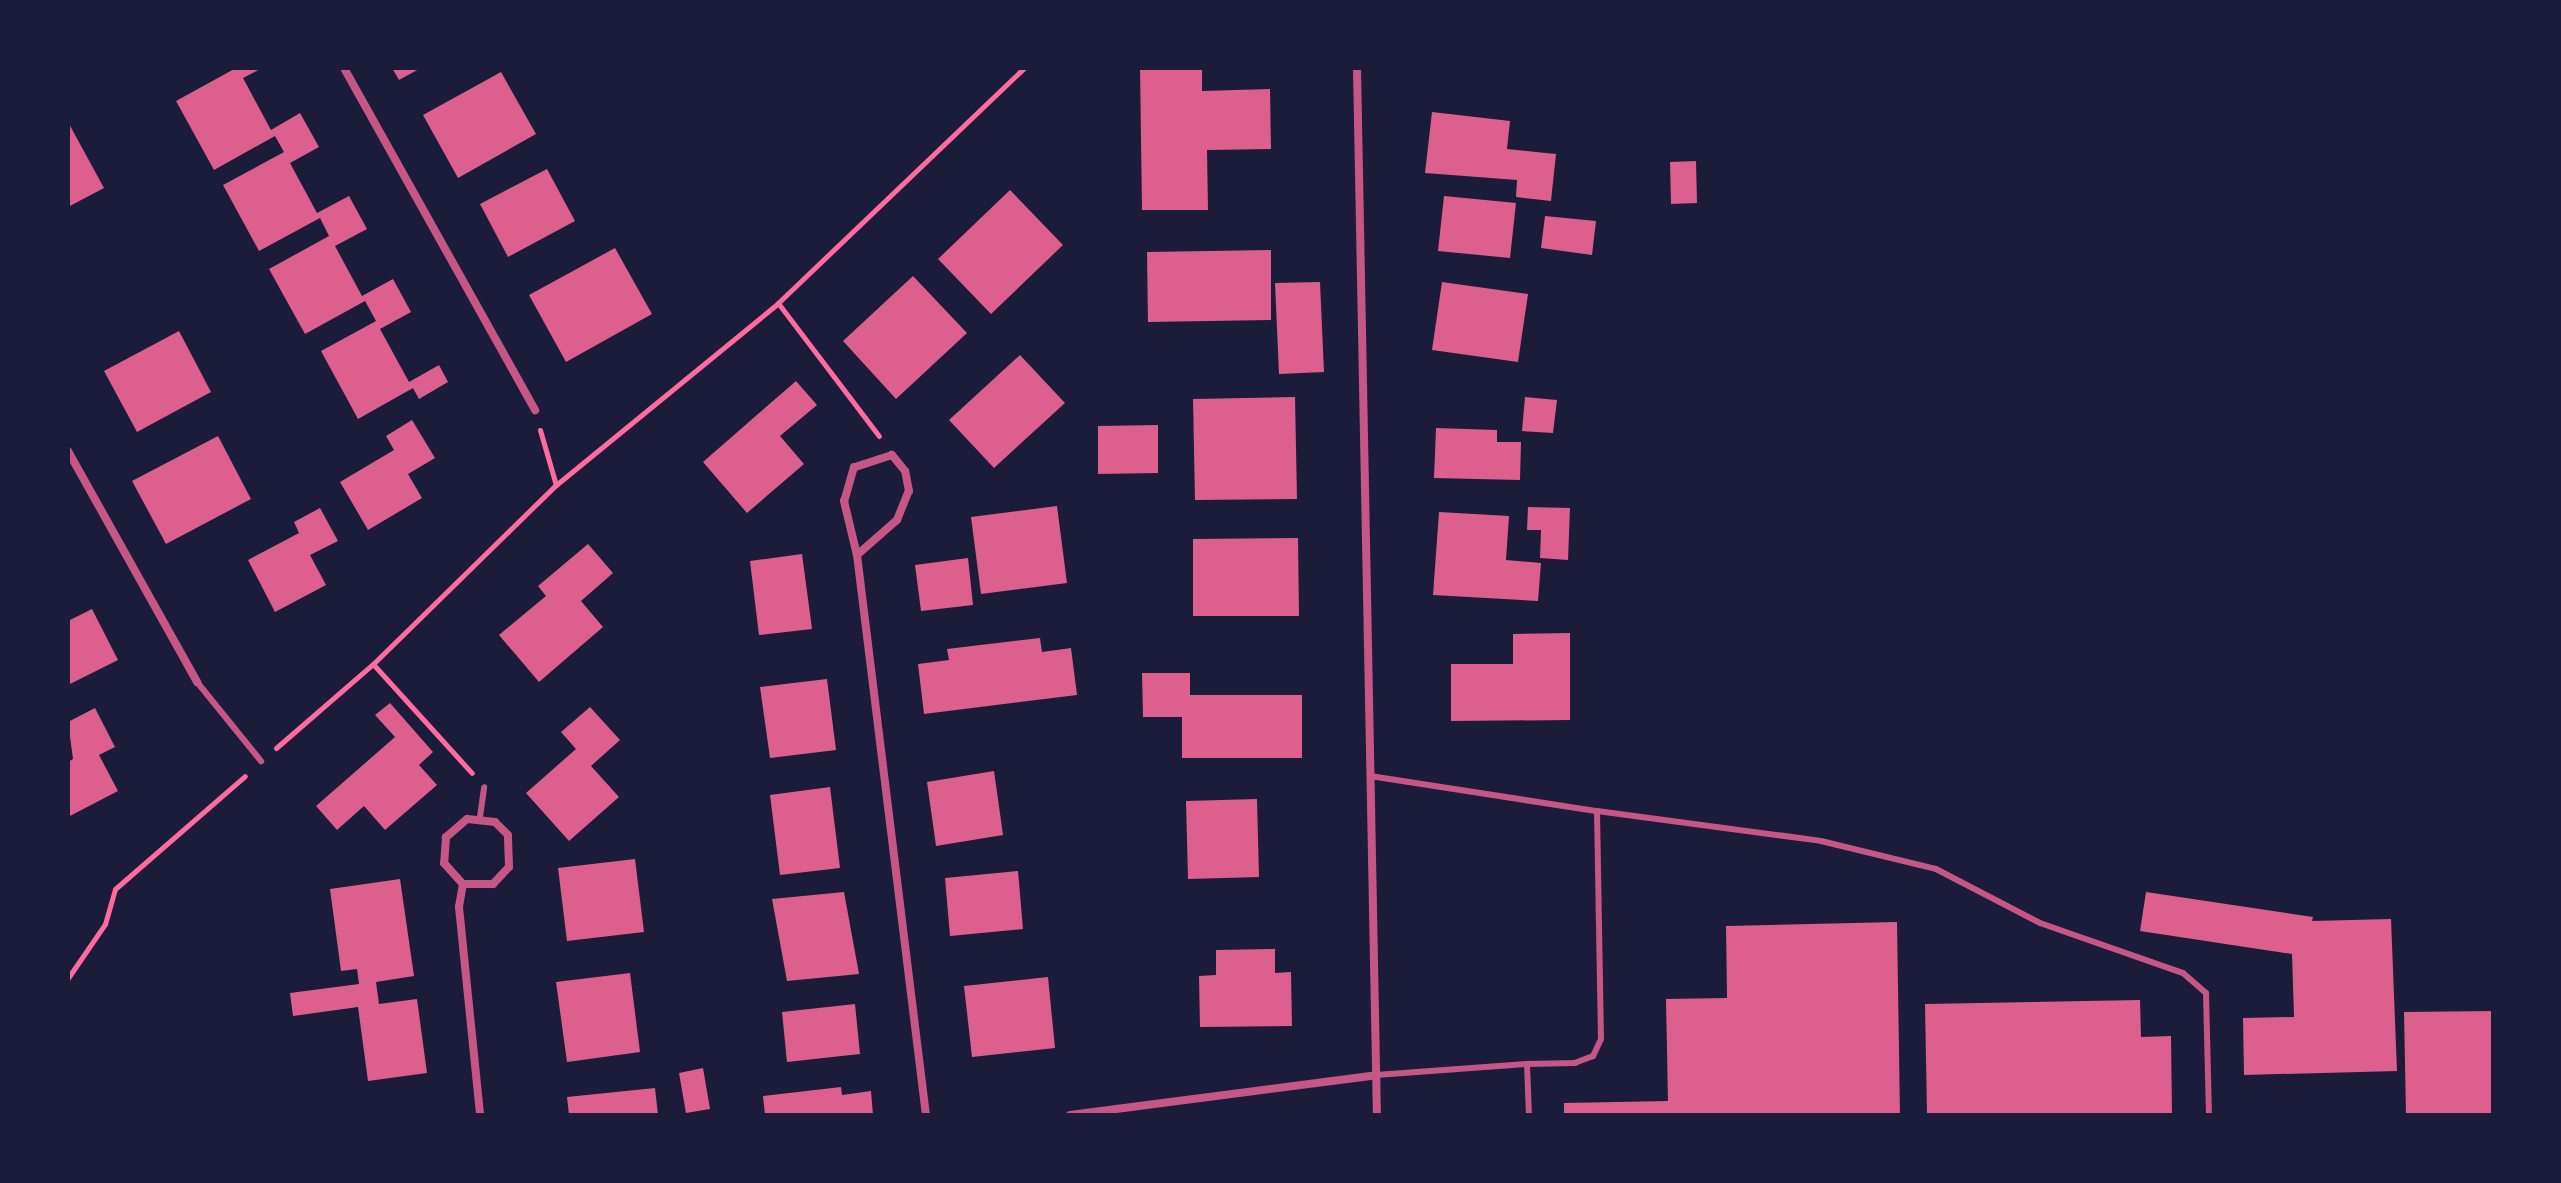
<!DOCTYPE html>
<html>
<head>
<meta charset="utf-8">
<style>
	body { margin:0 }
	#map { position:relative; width:2561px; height:1183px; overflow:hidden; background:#1b1b3a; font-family:Inter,sans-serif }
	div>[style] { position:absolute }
	.building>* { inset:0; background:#dd5f8e }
	.path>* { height:5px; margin:-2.5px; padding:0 2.5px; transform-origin:2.5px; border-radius:2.5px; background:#ff6b9d }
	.service>* { height:6px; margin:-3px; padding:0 3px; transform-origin:3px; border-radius:3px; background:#c65784 }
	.minor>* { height:8px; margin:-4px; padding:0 4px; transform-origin:4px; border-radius:4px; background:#c65784 }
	span { translate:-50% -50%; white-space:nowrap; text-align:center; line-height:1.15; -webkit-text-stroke:6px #1b1b3a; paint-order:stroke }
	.frame { position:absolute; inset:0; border:70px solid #1b1b3a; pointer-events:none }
</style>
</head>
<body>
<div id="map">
	<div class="building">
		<i style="clip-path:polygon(236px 68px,262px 68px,243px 78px,271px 130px,300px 113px,319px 147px,290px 163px,317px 213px,349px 196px,367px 229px,335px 246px,362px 296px,393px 279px,411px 312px,380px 329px,409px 382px,439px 365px,448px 382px,419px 399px,413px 388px,358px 419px,321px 351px,376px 321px,365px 301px,305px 334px,269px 269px,329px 236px,320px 218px,259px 251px,223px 185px,284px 152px,275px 136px,214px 170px,176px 101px)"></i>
		<i style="clip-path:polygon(392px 68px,421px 68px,399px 80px)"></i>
		<i style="clip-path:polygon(1140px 68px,1202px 68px,1202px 91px,1270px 89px,1271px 149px,1207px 150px,1208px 210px,1142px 210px)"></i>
		<i style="clip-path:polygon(501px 72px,536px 134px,458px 178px,423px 115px)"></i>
		<i style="clip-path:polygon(1432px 112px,1510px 121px,1507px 149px,1556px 154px,1551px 201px,1516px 197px,1517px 180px,1425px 173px)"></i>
		<i style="clip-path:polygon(68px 122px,104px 188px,68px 207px)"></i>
		<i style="clip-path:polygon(1696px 161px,1697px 203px,1671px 204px,1670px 162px)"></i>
		<i style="clip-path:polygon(547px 169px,575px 221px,508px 257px,480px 204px)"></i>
		<i style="clip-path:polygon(1010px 190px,1063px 245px,991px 314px,938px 259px)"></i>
		<i style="clip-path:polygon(1444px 196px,1516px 203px,1510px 258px,1438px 251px)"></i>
		<i style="clip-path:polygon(1545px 216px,1596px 221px,1592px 255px,1541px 248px)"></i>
		<i style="clip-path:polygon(615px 248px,652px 314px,566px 362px,529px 295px)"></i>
		<i style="clip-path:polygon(1271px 250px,1271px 320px,1148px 322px,1147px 252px)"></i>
		<i style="clip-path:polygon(913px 276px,967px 333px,896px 399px,843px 341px)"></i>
		<i style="clip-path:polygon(1320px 282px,1324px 372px,1279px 374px,1275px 283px)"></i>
		<i style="clip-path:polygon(1442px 282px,1528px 294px,1518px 362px,1432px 350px)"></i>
		<i style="clip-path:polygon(179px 331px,211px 392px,137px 432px,104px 371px)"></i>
		<i style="clip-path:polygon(1020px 355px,1065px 403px,994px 468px,949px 420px)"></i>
		<i style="clip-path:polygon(796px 381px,817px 405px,780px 436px,804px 464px,747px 513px,703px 462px)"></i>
		<i style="clip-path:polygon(1295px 397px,1297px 499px,1195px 500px,1193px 399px)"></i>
		<i style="clip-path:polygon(1525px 397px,1557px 400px,1553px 433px,1522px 431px)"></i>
		<i style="clip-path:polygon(412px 420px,435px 458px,408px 474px,422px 498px,368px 530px,340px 482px,394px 450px,386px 436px)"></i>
		<i style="clip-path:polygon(1158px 425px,1158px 473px,1098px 474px,1098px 426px)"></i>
		<i style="clip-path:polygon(1436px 428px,1497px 430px,1497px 442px,1521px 442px,1520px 480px,1434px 478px)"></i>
		<i style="clip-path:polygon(218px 436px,251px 499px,166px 544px,132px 481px)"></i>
		<i style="clip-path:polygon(1057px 506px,1067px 583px,981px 594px,971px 517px)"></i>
		<i style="clip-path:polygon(1528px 507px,1570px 508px,1568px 560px,1540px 558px,1541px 530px,1527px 530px)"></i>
		<i style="clip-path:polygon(320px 508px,338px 541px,310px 555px,326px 585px,275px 612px,248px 560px,299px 533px,294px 522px)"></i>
		<i style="clip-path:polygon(1439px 512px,1509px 516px,1506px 560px,1541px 563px,1538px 601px,1433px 595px)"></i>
		<i style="clip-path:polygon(1298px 538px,1299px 616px,1193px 616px,1193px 539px)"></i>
		<i style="clip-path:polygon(588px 544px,613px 573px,581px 601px,603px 627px,539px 682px,499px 635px,546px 596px,538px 586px)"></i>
		<i style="clip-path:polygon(802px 554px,812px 629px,759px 635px,750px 561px)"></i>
		<i style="clip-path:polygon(968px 558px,973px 605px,921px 611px,915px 565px)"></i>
		<i style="clip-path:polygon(92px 609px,118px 660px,68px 685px,68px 621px)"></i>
		<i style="clip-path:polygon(1570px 633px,1570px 720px,1451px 721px,1451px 664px,1513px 664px,1513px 634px)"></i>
		<i style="clip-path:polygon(1040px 638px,1042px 652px,1071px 648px,1077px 695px,924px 714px,918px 664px,949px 660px,947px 649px)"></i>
		<i style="clip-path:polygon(1142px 673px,1190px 673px,1190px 695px,1302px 695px,1302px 758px,1182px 758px,1182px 717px,1143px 717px)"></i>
		<i style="clip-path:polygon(827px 679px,836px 750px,770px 758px,760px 687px)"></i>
		<i style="clip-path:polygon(390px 703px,433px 752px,419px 765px,437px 785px,385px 830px,364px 806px,337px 830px,316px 806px,395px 737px,375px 715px)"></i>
		<i style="clip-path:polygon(590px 707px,620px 740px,591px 766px,619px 797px,569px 841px,526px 793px,576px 749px,561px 732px)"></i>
		<i style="clip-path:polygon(95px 708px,115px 747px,99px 755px,118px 791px,68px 817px,68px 762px,73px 759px,68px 722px)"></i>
		<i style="clip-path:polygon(994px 771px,1003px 835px,936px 846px,927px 782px)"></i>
		<i style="clip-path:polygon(830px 787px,840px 868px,780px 875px,770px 795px)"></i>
		<i style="clip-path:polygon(1257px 799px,1259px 877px,1188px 879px,1186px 801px)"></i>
		<i style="clip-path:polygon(635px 859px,644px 932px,567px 941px,558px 868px)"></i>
		<i style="clip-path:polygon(1018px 871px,1023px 929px,950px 936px,945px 878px)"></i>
		<i style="clip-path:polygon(400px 879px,414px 976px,376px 982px,379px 1004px,417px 999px,427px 1073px,368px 1081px,358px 1007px,293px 1016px,290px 993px,359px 984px,357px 969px,341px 971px,330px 889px)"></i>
		<i style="clip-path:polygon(844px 892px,859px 974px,787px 981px,772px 899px)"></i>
		<i style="clip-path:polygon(2146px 892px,2313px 917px,2312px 921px,2391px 919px,2397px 1071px,2244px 1075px,2243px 1018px,2294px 1017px,2292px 954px,2140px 931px)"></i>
		<i style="clip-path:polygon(1897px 922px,1900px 1115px,1564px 1115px,1564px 1103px,1668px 1101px,1666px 999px,1727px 998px,1726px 926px)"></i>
		<i style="clip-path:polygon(1275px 949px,1275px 973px,1291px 972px,1292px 1026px,1200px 1027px,1199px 976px,1216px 975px,1216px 950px)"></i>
		<i style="clip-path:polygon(630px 973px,640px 1052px,567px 1062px,556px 982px)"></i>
		<i style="clip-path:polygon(1048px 977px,1055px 1048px,972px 1057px,964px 986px)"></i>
		<i style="clip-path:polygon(2140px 1000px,2141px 1037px,2171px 1036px,2172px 1115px,1927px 1115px,1925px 1004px)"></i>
		<i style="clip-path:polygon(855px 1004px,860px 1054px,787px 1062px,782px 1012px)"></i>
		<i style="clip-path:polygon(2493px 1011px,2493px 1115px,2406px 1115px,2404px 1012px)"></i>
		<i style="clip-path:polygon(703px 1068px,710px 1109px,686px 1113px,679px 1073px)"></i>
		<i style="clip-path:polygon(841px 1087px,842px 1095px,871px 1091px,873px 1115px,765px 1115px,763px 1096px)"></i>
		<i style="clip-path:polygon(655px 1088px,658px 1115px,569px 1115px,567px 1097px)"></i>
	</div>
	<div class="path">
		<i style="left:778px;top:303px;width:167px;rotate:52.8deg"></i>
		<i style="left:540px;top:430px;width:57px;rotate:73.8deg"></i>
		<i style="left:373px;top:664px;width:147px;rotate:47.8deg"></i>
		<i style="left:276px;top:748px;width:128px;rotate:-40.9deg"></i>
		<i style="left:373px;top:664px;width:256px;rotate:-44.4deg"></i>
		<i style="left:556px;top:485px;width:287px;rotate:-39.3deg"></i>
		<i style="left:778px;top:303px;width:340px;rotate:-43.7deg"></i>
		<i style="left:68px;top:978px;width:65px;rotate:-55.6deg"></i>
		<i style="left:105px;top:924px;width:36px;rotate:-74deg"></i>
		<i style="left:115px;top:889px;width:172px;rotate:-41deg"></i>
	</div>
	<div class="service">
		<i style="left:197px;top:682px;width:102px;rotate:51deg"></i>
		<i style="left:1370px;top:776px;width:230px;rotate:8.8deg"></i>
		<i style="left:1597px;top:811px;width:228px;rotate:89deg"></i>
		<i style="left:1601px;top:1039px;width:19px;rotate:115deg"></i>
		<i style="left:1593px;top:1056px;width:19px;rotate:159deg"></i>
		<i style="left:1575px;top:1063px;width:48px;rotate:178.8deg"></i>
		<i style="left:1597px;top:811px;width:226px;rotate:7.6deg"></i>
		<i style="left:1821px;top:841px;width:118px;rotate:13.7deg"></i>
		<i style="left:1936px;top:869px;width:117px;rotate:27.4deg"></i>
		<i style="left:2040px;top:923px;width:151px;rotate:19.3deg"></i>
		<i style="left:2183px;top:973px;width:30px;rotate:41deg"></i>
		<i style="left:2206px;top:993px;width:122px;rotate:88.6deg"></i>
		<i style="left:480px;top:817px;width:30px;rotate:-82deg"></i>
		<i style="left:1376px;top:1075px;width:151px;rotate:-4.2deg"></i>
		<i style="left:1527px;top:1064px;width:51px;rotate:87.8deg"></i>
	</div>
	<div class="minor">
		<i style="left:344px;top:68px;width:392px;rotate:60.8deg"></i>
		<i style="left:1357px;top:68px;width:1047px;rotate:88.91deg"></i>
		<i style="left:68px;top:451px;width:265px;rotate:60.8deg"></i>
		<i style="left:857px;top:555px;width:53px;rotate:-41.2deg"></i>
		<i style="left:897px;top:520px;width:31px;rotate:-68deg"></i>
		<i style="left:909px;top:491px;width:20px;rotate:-101deg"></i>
		<i style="left:905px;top:471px;width:21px;rotate:-129deg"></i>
		<i style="left:892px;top:455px;width:40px;rotate:162deg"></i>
		<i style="left:854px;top:467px;width:35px;rotate:106deg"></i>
		<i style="left:844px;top:501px;width:56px;rotate:76.5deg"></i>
		<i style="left:857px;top:555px;width:564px;rotate:82.98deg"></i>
		<i style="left:463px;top:884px;width:30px"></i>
		<i style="left:493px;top:884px;width:23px;rotate:-47deg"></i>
		<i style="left:509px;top:867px;width:32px;rotate:-92deg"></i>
		<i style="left:508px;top:835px;width:18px;rotate:-135deg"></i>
		<i style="left:495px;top:822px;width:28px;rotate:-174deg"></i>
		<i style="left:467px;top:819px;width:28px;rotate:139deg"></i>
		<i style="left:446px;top:837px;width:26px;rotate:94deg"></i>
		<i style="left:444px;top:863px;width:28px;rotate:48deg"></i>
		<i style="left:463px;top:884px;width:23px;rotate:100deg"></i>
		<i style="left:459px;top:907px;width:209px;rotate:84.2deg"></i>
		<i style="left:1070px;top:1115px;width:309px;rotate:-7.4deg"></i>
	</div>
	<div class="frame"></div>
</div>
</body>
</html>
